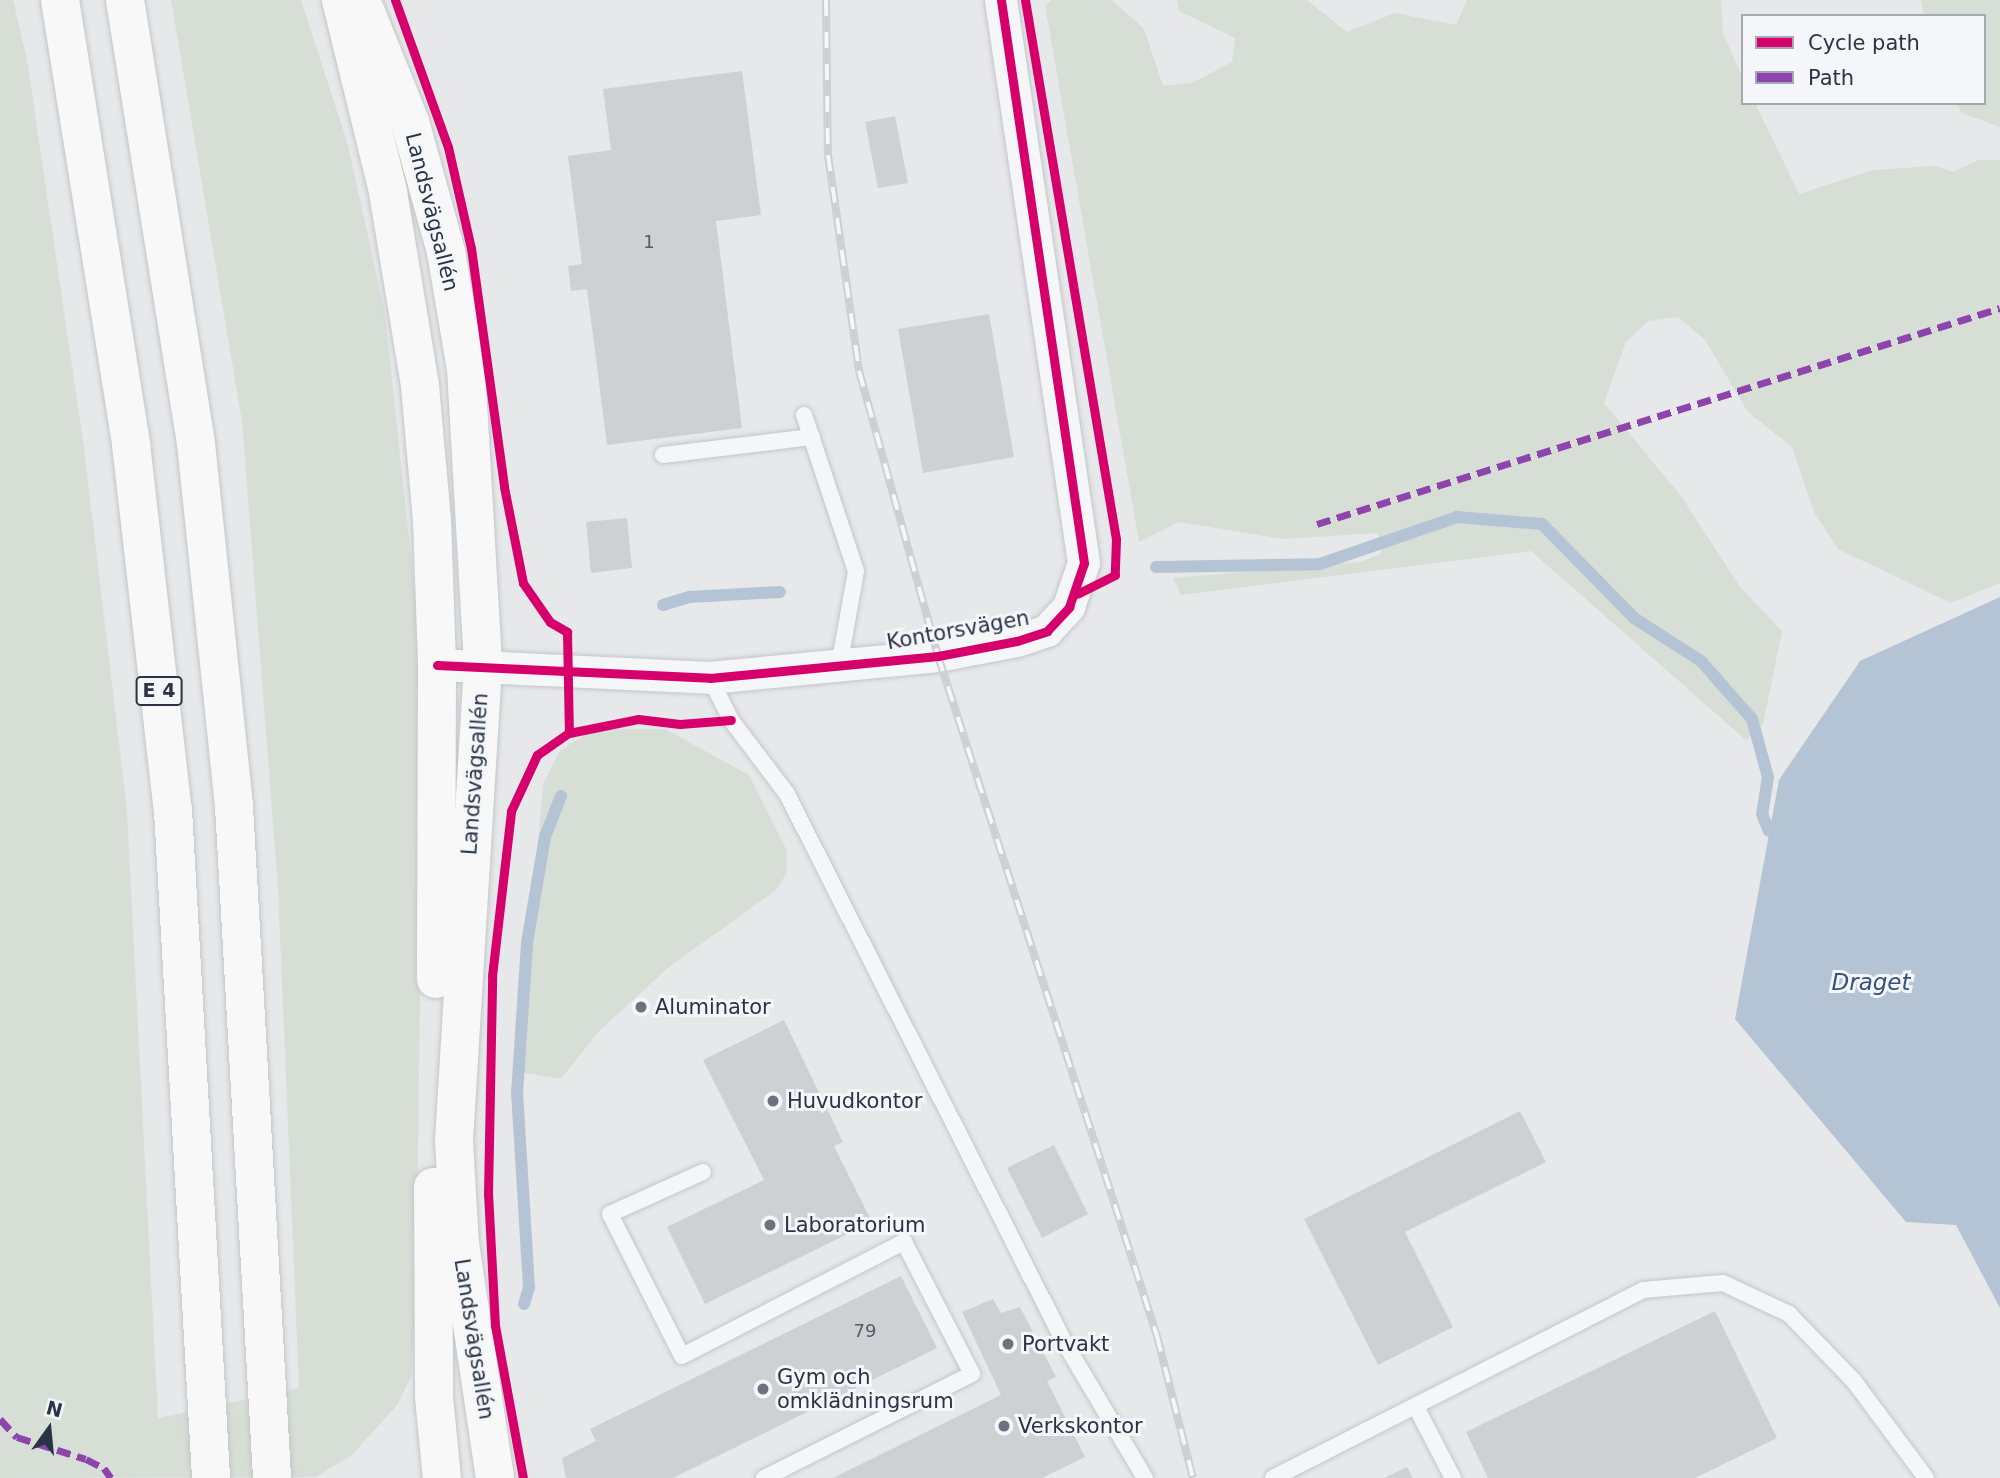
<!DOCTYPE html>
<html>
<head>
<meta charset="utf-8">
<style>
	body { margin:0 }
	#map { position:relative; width:2000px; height:1478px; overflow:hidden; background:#e6e8ea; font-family:"DejaVu Sans",sans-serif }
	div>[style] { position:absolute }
	.green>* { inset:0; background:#d6ded6 }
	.water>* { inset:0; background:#b4c4d5 }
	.stream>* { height:12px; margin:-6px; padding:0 6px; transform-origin:6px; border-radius:6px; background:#b4c4d5 }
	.building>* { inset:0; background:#ced0d3 }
	.roads { filter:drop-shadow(0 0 2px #c4c6c8) drop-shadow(0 0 2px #c4c6c8) }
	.lane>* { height:16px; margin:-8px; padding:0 8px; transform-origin:8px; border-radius:8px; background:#f5f6f7 }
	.street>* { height:32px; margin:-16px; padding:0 16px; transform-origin:16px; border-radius:16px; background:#f5f6f7 }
	.secondary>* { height:38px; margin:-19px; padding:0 19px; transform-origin:19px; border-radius:19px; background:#f8f8f8 }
	.highway>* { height:38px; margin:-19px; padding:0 19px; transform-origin:19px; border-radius:19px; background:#f8f8f8 }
	.rail>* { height:8px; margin-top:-4px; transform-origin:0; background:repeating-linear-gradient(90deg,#f4f6f9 0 16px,#cecfd2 0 32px); box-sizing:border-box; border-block:2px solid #cecfd2 }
	.quiet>* { height:7px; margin-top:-3.5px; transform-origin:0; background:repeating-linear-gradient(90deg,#8e44ad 0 14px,transparent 0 21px) }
	.cycleway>* { height:9px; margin:-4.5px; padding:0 4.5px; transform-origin:4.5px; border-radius:4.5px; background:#d6006c }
	.dots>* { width:19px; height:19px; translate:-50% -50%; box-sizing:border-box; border:4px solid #f4f6f9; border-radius:50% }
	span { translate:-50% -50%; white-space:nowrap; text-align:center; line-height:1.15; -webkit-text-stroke:6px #f4f6f9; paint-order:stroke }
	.number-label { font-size:18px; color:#545c69 }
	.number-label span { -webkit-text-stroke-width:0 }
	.shield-label span { padding:2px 5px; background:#f4f6f9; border:2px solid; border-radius:5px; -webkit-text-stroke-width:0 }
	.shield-label { font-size:19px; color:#2b3445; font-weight:700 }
	.street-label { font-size:21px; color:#2b3445 }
	.poi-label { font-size:21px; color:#2b3445 }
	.left { translate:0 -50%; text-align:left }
	.water-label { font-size:23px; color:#34527a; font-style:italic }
	.legend { position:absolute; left:1741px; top:14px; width:245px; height:91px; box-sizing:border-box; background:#f4f6f9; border:2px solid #a4a8b1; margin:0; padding:9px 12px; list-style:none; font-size:21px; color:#2b3445 }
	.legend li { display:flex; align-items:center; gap:14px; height:35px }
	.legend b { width:35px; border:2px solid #a4a8b1 }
	.north { position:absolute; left:14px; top:1394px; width:70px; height:70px; -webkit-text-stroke:5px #f4f6f9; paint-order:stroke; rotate:15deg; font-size:19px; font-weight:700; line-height:28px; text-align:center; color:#2b3445 }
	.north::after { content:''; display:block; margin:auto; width:24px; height:32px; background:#2b3445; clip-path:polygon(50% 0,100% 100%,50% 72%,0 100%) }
</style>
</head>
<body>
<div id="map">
	<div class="green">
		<i style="clip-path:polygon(0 0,13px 0,27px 59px,84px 448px,127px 811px,158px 1418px,299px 1388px,278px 888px,242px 421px,171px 0,301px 0,348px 145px,385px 314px,424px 680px,416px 1310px,411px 1377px,397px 1405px,352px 1455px,316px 1477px,0 1478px)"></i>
		<i style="clip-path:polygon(1051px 0,1112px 0,1144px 29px,1163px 86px,1192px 83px,1232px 62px,1235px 38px,1179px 11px,1177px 0,1307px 0,1347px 32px,1395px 13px,1456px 25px,1467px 0,1721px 0,1723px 33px,1743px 79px,1743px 103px,1755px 103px,1799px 194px,1873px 170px,1935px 166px,1953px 172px,1979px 160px,2000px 160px,2000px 583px,1951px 603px,1838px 549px,1814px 512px,1792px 447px,1748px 412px,1705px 340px,1678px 317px,1648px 321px,1626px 342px,1604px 403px,1681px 496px,1740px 587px,1782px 631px,1763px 724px,1746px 740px,1531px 551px,1181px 595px,1173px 578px,1360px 562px,1381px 554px,1378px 533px,1283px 539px,1179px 522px,1139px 542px,1045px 6px)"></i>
		<i style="clip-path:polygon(1921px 0,2000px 0,2000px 127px,1962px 113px,1956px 103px,1984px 103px,1984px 16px,1924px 16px)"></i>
		<i style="clip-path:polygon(594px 729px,665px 729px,749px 775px,787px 851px,786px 874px,776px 890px,669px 967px,599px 1031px,561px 1079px,520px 1072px,543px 784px,560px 751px)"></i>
	</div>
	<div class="water">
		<i style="clip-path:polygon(2000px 597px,2000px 1308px,1956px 1225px,1906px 1222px,1735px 1019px,1779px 780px,1860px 661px)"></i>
	</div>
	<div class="stream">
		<i style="left:1156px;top:567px;width:164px;rotate:-1deg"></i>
		<i style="left:1320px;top:564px;width:145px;rotate:-18.9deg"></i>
		<i style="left:1457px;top:517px;width:85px;rotate:4.7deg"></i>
		<i style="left:1542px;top:524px;width:132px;rotate:45.6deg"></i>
		<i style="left:1634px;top:618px;width:80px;rotate:32.7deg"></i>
		<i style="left:1701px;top:661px;width:77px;rotate:48.7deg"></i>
		<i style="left:1752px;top:719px;width:60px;rotate:74.6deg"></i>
		<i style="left:1768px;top:777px;width:37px;rotate:99deg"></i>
		<i style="left:1762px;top:814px;width:18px;rotate:68deg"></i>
		<i style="left:663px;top:605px;width:28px;rotate:-17deg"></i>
		<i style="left:690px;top:597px;width:90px;rotate:-3.2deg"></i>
		<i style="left:524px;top:1304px;width:17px;rotate:-73deg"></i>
		<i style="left:529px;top:1288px;width:194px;rotate:-93.5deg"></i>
		<i style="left:517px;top:1094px;width:151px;rotate:-86.2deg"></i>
		<i style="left:527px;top:943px;width:108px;rotate:-80.4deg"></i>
		<i style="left:545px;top:837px;width:44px;rotate:-68.7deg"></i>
	</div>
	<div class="building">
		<i style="clip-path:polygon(742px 71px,761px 215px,716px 221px,742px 428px,607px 445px,587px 289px,571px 291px,568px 266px,582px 264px,568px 156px,611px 150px,603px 89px)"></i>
		<i style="clip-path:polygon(895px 116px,908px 183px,878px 188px,865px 122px)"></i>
		<i style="clip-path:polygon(989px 314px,1014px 457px,923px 473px,898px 329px)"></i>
		<i style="clip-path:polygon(627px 518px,632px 568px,591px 573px,586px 522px)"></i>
		<i style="clip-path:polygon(784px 1020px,843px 1142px,834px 1146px,872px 1222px,705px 1304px,667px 1227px,764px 1180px,703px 1060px)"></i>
		<i style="clip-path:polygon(1520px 1111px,1546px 1162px,1405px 1232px,1453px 1327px,1378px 1365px,1304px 1219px)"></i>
		<i style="clip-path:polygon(1054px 1145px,1088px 1214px,1042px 1238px,1007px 1168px)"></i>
		<i style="clip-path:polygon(901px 1276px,937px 1348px,673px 1478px,566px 1478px,562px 1458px,596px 1441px,590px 1429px)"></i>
		<i style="clip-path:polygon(993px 1299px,1001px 1313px,1020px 1307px,1056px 1377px,1047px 1381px,1085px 1457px,1042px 1478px,833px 1478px,1001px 1395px,962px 1312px)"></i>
		<i style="clip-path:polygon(1715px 1311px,1777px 1438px,1695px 1478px,1488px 1478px,1466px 1432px)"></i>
		<i style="clip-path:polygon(1407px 1467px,1413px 1478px,1384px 1478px)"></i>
	</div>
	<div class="roads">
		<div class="lane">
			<i style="left:804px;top:415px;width:164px;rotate:71.6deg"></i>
			<i style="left:856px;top:571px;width:97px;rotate:100.1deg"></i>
			<i style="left:663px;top:455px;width:150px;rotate:-6.9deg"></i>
			<i style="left:710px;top:678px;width:47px;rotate:63.4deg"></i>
			<i style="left:731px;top:720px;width:93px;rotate:52.9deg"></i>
			<i style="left:787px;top:794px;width:612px;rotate:63.18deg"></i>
			<i style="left:1063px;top:1340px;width:161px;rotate:59.3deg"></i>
			<i style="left:703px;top:1172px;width:102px;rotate:155.7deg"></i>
			<i style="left:610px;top:1214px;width:159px;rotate:63.1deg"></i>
			<i style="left:682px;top:1356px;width:250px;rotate:-27.2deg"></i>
			<i style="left:904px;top:1242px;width:148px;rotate:62.7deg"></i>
			<i style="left:972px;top:1374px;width:233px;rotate:153.4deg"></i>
			<i style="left:1416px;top:1407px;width:80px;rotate:62.5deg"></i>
			<i style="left:1273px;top:1478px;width:415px;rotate:-26.9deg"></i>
			<i style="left:1643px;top:1290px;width:80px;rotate:-5deg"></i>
			<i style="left:1723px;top:1283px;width:73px;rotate:25.2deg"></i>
			<i style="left:1789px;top:1314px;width:92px;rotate:45.9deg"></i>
			<i style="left:1853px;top:1380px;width:122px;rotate:53.3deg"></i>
		</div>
		<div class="street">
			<i style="left:437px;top:665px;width:273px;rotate:2.7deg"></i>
			<i style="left:710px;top:678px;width:229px;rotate:-5.5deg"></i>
			<i style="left:938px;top:656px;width:80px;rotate:-10.8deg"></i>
			<i style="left:1017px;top:641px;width:32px;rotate:-18deg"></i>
			<i style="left:1047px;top:631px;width:33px;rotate:-47deg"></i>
			<i style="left:1069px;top:607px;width:46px;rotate:-71.2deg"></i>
			<i style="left:1084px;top:563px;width:569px;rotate:-98.39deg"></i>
		</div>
		<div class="secondary">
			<i style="left:341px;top:0;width:198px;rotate:76.2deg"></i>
			<i style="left:388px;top:192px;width:197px;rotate:80.6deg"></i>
			<i style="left:420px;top:386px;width:135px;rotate:84.9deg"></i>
			<i style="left:432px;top:520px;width:145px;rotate:88deg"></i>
			<i style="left:437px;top:665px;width:314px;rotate:90.2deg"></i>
			<i style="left:361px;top:0;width:131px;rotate:68.1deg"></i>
			<i style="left:410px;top:122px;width:135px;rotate:74.5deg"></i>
			<i style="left:446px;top:252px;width:119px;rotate:80.3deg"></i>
			<i style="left:466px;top:369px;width:297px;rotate:86.7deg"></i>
			<i style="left:483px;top:666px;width:476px;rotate:93.5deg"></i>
			<i style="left:454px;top:1141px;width:103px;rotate:86.7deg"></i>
			<i style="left:460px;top:1244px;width:237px;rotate:81.5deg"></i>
			<i style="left:433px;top:1187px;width:210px;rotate:89.7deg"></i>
			<i style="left:434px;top:1397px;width:81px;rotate:84.4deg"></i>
		</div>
		<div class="highway">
			<i style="left:60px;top:0;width:450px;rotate:80.9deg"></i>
			<i style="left:131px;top:444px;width:368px;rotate:83.5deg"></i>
			<i style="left:173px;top:810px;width:669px;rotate:86.74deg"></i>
			<i style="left:125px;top:0;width:450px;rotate:80.9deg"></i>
			<i style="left:196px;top:444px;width:364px;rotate:84deg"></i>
			<i style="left:234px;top:806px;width:673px;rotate:86.76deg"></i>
		</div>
	</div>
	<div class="rail">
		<i style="left:826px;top:0;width:155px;rotate:89.3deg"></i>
		<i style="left:828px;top:155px;width:218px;rotate:81.8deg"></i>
		<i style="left:859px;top:371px;width:296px;rotate:74.5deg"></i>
		<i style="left:938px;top:656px;width:714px;rotate:72.15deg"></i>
		<i style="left:1157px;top:1336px;width:146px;rotate:75.8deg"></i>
	</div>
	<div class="quiet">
		<i style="left:1317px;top:524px;width:716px;rotate:-17.55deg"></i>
		<i style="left:0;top:1419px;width:25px;rotate:47deg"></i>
		<i style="left:17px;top:1437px;width:72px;rotate:17.7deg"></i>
		<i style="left:86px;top:1459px;width:20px;rotate:27deg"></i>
		<i style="left:104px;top:1468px;width:12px;rotate:55deg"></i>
	</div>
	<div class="cycleway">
		<i style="left:395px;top:0;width:156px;rotate:70.2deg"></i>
		<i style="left:448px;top:147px;width:104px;rotate:77.2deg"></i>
		<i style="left:471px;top:248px;width:241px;rotate:82.1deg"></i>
		<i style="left:504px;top:487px;width:98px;rotate:78.8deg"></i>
		<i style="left:523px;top:583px;width:47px;rotate:55.3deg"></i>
		<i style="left:550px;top:622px;width:20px;rotate:30deg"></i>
		<i style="left:567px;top:632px;width:101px;rotate:88.9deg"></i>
		<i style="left:1025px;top:0;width:547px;rotate:80.42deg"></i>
		<i style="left:1116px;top:539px;width:36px;rotate:92deg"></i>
		<i style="left:1115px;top:575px;width:42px;rotate:153.4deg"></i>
		<i style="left:437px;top:665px;width:273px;rotate:2.7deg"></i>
		<i style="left:710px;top:678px;width:229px;rotate:-5.5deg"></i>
		<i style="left:938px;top:656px;width:80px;rotate:-10.8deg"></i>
		<i style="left:1017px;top:641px;width:32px;rotate:-18deg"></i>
		<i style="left:1047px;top:631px;width:33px;rotate:-47deg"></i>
		<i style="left:1069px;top:607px;width:46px;rotate:-71.2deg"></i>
		<i style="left:1084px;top:563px;width:569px;rotate:-98.39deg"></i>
		<i style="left:523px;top:1478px;width:155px;rotate:-100.4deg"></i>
		<i style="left:495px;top:1326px;width:132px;rotate:-93deg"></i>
		<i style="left:488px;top:1194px;width:218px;rotate:-88.9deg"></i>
		<i style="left:492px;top:976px;width:166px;rotate:-83.4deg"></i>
		<i style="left:511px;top:811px;width:62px;rotate:-65.1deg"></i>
		<i style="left:537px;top:755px;width:39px;rotate:-35deg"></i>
		<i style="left:569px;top:733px;width:70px;rotate:-11.5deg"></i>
		<i style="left:638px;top:719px;width:42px;rotate:6.8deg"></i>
		<i style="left:680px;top:724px;width:51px;rotate:-4.5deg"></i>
	</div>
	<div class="dots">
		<i style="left:641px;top:1007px;background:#6c737f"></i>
		<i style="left:773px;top:1101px;background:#6c737f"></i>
		<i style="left:770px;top:1225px;background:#6c737f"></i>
		<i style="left:1008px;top:1344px;background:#6c737f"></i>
		<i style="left:763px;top:1389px;background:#6c737f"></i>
		<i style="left:1004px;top:1426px;background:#6c737f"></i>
	</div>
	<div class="number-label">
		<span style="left:649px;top:242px">1</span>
		<span style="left:865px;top:1331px">79</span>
	</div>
	<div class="shield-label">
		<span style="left:159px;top:691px">E 4</span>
	</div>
	<div class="street-label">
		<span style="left:432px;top:212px;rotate:76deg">Landsvägsallén</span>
		<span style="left:958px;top:630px;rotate:-10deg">Kontorsvägen</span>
		<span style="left:475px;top:774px;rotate:-86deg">Landsvägsallén</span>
		<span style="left:474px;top:1339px;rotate:81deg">Landsvägsallén</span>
	</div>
	<div class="poi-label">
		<span class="left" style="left:655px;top:1007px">Aluminator</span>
		<span class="left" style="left:787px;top:1101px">Huvudkontor</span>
		<span class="left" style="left:784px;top:1225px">Laboratorium</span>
		<span class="left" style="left:1022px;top:1344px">Portvakt</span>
		<span class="left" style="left:777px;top:1389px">Gym och<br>omklädningsrum</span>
		<span class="left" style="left:1018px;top:1426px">Verkskontor</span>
	</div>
	<div class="water-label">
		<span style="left:1871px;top:982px">Draget</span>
	</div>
	<ul class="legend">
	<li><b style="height:9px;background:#d6006c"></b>Cycle path</li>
	<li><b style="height:9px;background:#8e44ad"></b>Path</li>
	</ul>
	<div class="north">N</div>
</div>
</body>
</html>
